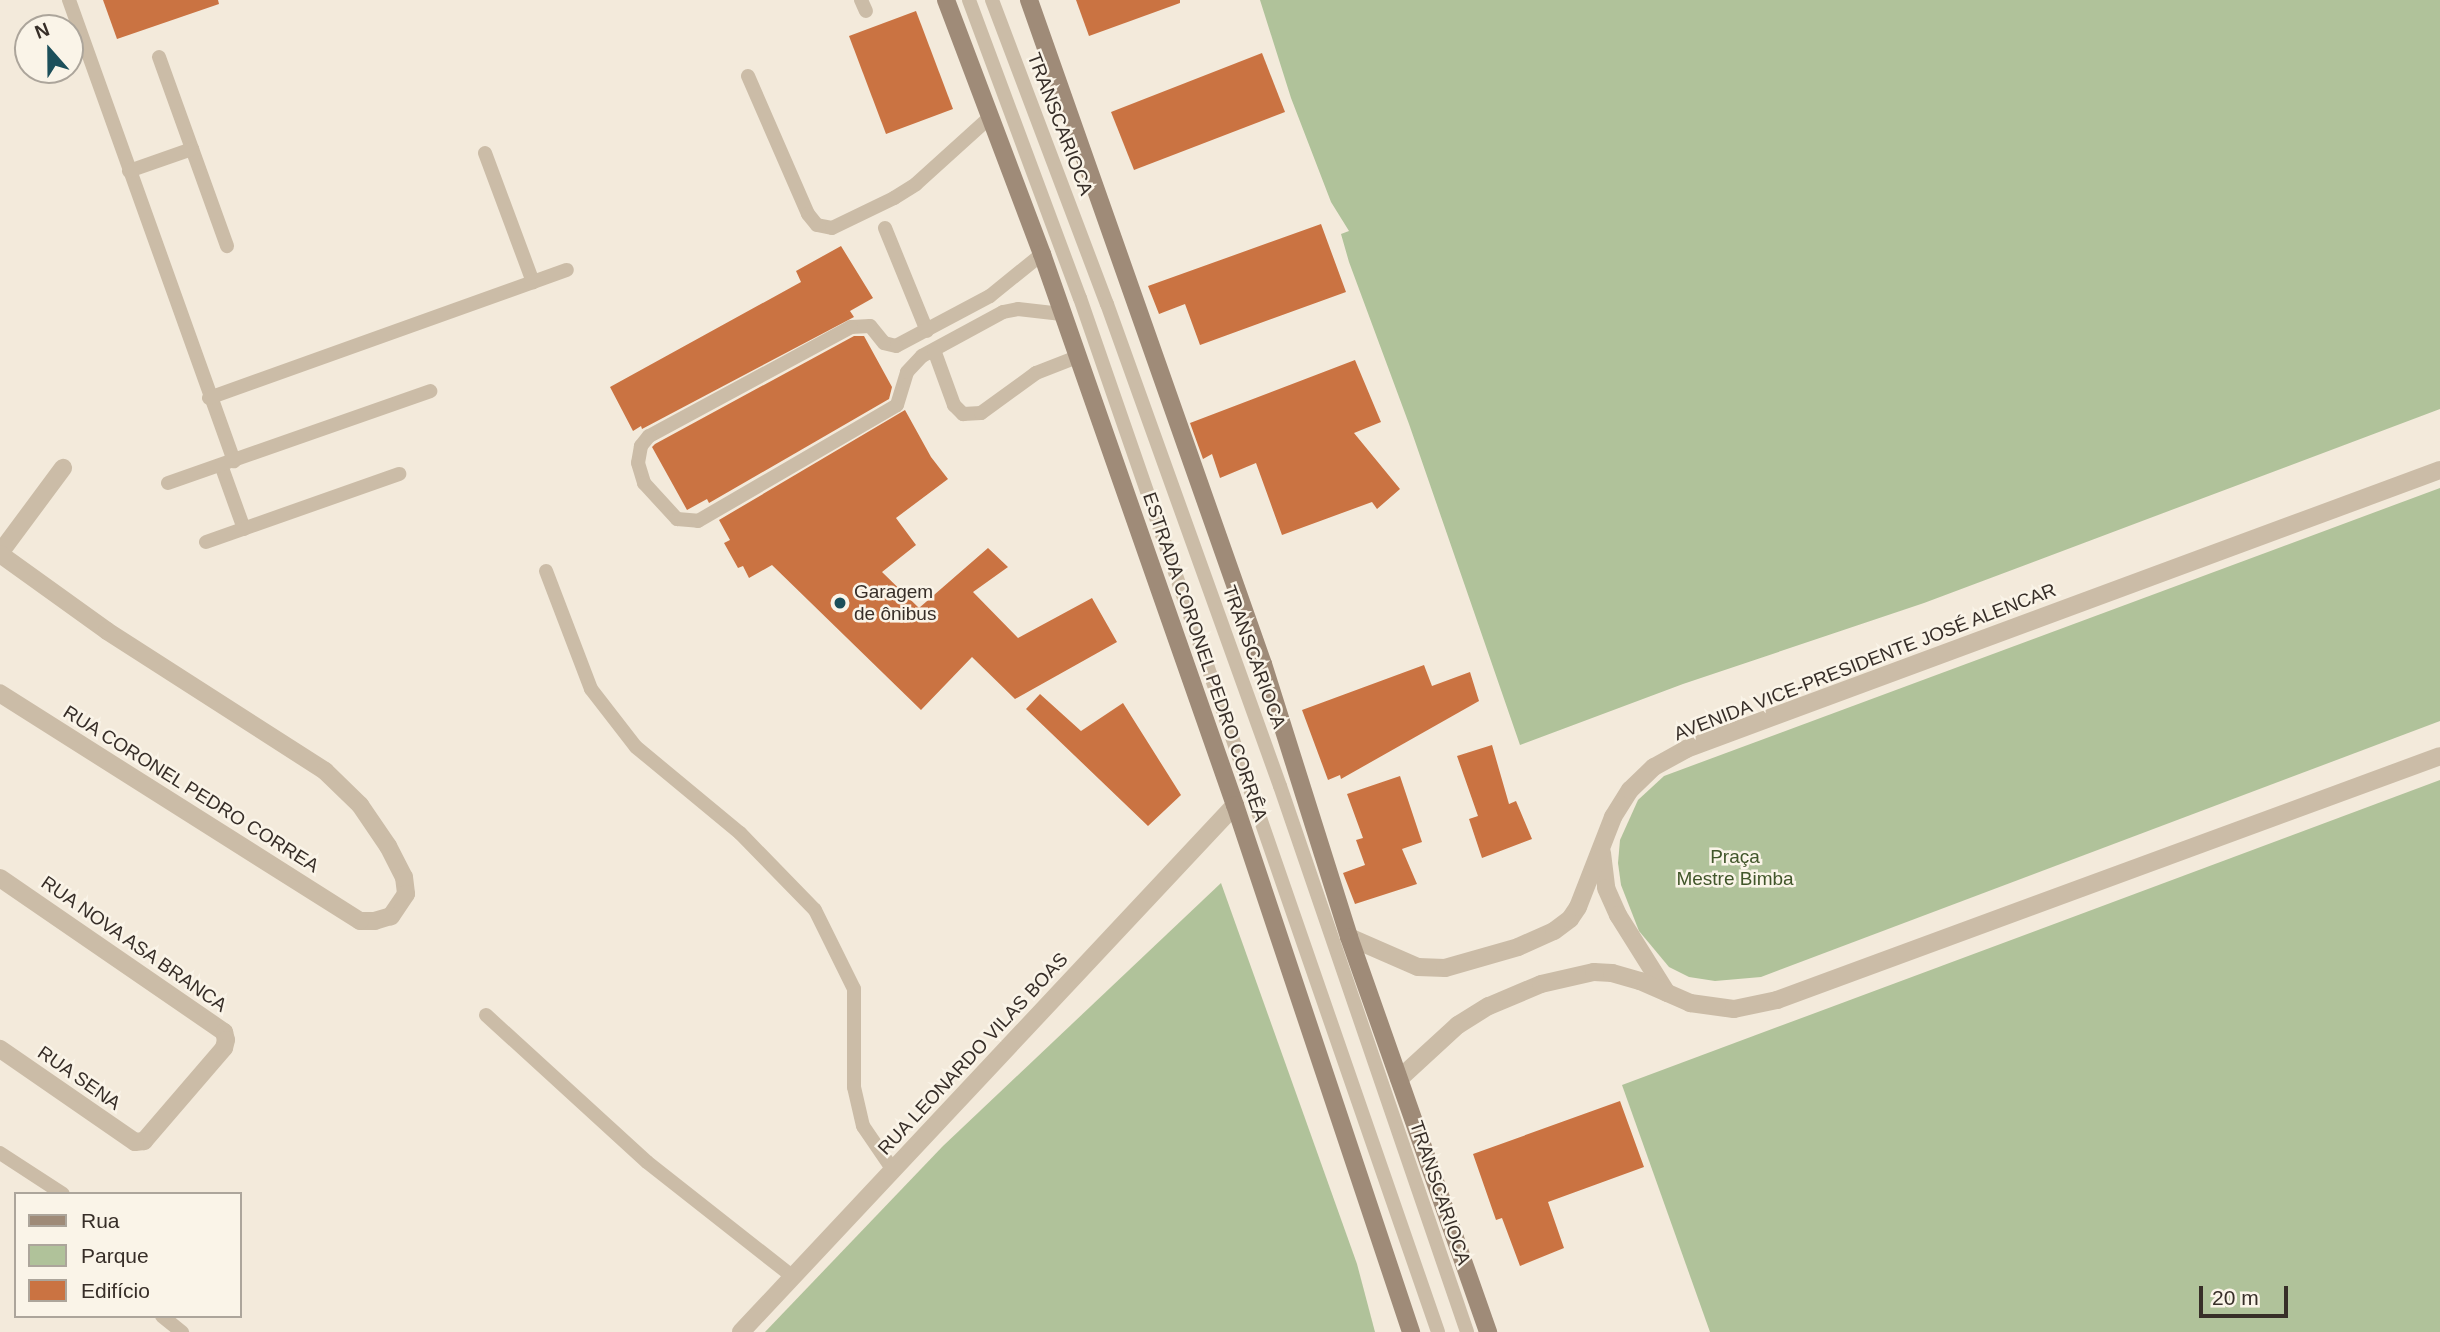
<!DOCTYPE html>
<html>
<head>
<meta charset="utf-8">
<style>
	body { margin:0 }
	#map { position:relative; width:2440px; height:1332px; overflow:hidden; background:#f3eadb; font-family:Helvetica,sans-serif }
	div>[style] { position:absolute }
	.green>* { inset:0; background:#b0c29a }
	.building>* { inset:0; background:#ca7342 }
	.service>* { height:14px; margin:-7px; padding:0 7px; transform-origin:7px; border-radius:7px; background:#cbbca7 }
	.minor>* { height:18px; margin:-9px; padding:0 9px; transform-origin:9px; border-radius:9px; background:#cbbca7 }
	.tertiary>* { height:18px; margin:-9px; padding:0 9px; transform-origin:9px; border-radius:9px; background:#cbbca7 }
	.secondary>* { height:18px; margin:-9px; padding:0 9px; transform-origin:9px; border-radius:9px; background:#9f8b78 }
	.dots>* { width:19px; height:19px; translate:-50% -50%; box-sizing:border-box; border:4px solid #faf4e8; border-radius:50% }
	span { translate:-50% -50%; white-space:nowrap; text-align:center; line-height:1.15; -webkit-text-stroke:5px #faf4e8; paint-order:stroke }
	.street-label { font-size:19px; color:#372e28 }
	.poi-label { font-size:19px; color:#372e28 }
	.left { translate:0 -50%; text-align:left }
	.park-label { font-size:19px; color:#41562a }
	.legend { position:absolute; left:14px; top:1192px; width:228px; height:126px; box-sizing:border-box; background:#faf4e8; border:2px solid #aca59b; margin:0; padding:9px 12px; list-style:none; font-size:21px; color:#372e28 }
	.legend li { display:flex; align-items:center; gap:14px; height:35px }
	.legend b { width:35px; border:2px solid #aca59b }
	.north { position:absolute; left:14px; top:14px; width:70px; height:70px; box-sizing:border-box; background:#faf4e8; border:2px solid #aca59b; border-radius:50%; rotate:339deg; font-size:19px; font-weight:700; line-height:28px; text-align:center; color:#372e28 }
	.north::after { content:''; display:block; margin:auto; width:24px; height:32px; background:#1c4f5a; clip-path:polygon(50% 0,100% 100%,50% 72%,0 100%) }
	.scale { position:absolute; left:2199px; top:1286px; width:89px; height:32px; box-sizing:border-box; border:4px solid #372e28; border-top:0; padding-left:9px; font-size:21px; line-height:24px; white-space:nowrap; color:#372e28; -webkit-text-stroke:5px #faf4e8; paint-order:stroke }
</style>
</head>
<body>
<div id="map">
	<div class="green">
		<i style="clip-path:polygon(1260px 0,2440px 0,2440px 409px,1924px 603px,1683px 684px,1520px 745px,1409px 424px,1349px 262px,1341px 234px,1349px 231px,1331px 202px,1291px 98px)"></i>
		<i style="clip-path:polygon(2440px 488px,2440px 721px,1761px 977px,1715px 981px,1689px 977px,1669px 967px,1639px 931px,1621px 885px,1618px 863px,1620px 840px,1638px 800px,1664px 776px)"></i>
		<i style="clip-path:polygon(2440px 780px,2440px 1332px,1710px 1332px,1622px 1085px)"></i>
		<i style="clip-path:polygon(1221px 883px,1357px 1264px,1375px 1332px,765px 1332px,943px 1146px)"></i>
	</div>
	<div class="building">
		<i style="clip-path:polygon(103px 0,218px 0,219px 4px,117px 39px)"></i>
		<i style="clip-path:polygon(1076px 0,1180px 0,1180px 3px,1089px 36px)"></i>
		<i style="clip-path:polygon(916px 11px,953px 109px,886px 134px,849px 36px)"></i>
		<i style="clip-path:polygon(1262px 53px,1285px 112px,1134px 170px,1111px 112px)"></i>
		<i style="clip-path:polygon(1321px 224px,1346px 292px,1200px 345px,1185px 304px,1159px 314px,1148px 286px)"></i>
		<i style="clip-path:polygon(841px 246px,873px 298px,850px 311px,854px 317px,642px 429px,641px 426px,633px 431px,610px 387px,801px 282px,796px 271px)"></i>
		<i style="clip-path:polygon(854px 336px,864px 336px,892px 387px,889px 399px,709px 503px,707px 499px,687px 510px,652px 447px,655px 444px)"></i>
		<i style="clip-path:polygon(1355px 360px,1381px 422px,1354px 433px,1400px 489px,1377px 509px,1372px 502px,1282px 535px,1256px 463px,1220px 478px,1212px 454px,1203px 459px,1190px 423px)"></i>
		<i style="clip-path:polygon(905px 410px,931px 457px,948px 479px,896px 518px,916px 545px,882px 572px,919px 608px,988px 548px,1008px 567px,973px 592px,1018px 638px,1092px 598px,1117px 642px,1015px 699px,972px 657px,921px 710px,772px 565px,749px 578px,743px 566px,738px 568px,724px 543px,730px 540px,719px 520px)"></i>
		<i style="clip-path:polygon(1424px 665px,1432px 686px,1470px 672px,1479px 701px,1341px 779px,1340px 775px,1328px 780px,1302px 710px)"></i>
		<i style="clip-path:polygon(1040px 694px,1081px 731px,1123px 703px,1181px 795px,1148px 826px,1026px 709px)"></i>
		<i style="clip-path:polygon(1492px 745px,1509px 804px,1516px 801px,1532px 839px,1482px 858px,1469px 819px,1478px 816px,1457px 756px)"></i>
		<i style="clip-path:polygon(1400px 776px,1422px 842px,1402px 849px,1417px 884px,1355px 904px,1343px 873px,1365px 865px,1356px 840px,1363px 838px,1347px 794px)"></i>
		<i style="clip-path:polygon(1620px 1101px,1644px 1167px,1548px 1202px,1564px 1248px,1520px 1266px,1502px 1218px,1496px 1220px,1473px 1154px)"></i>
	</div>
	<div class="service">
		<i style="left:69px;top:0;width:490px;rotate:70.3deg"></i>
		<i style="left:861px;top:0;width:12px;rotate:66deg"></i>
		<i style="left:969px;top:0;width:318px;rotate:69.6deg"></i>
		<i style="left:1080px;top:298px;width:1094px;rotate:70.9deg"></i>
		<i style="left:992px;top:0;width:325px;rotate:69.3deg"></i>
		<i style="left:1107px;top:304px;width:512px;rotate:70.26deg"></i>
		<i style="left:1280px;top:786px;width:577px;rotate:71.09deg"></i>
		<i style="left:159px;top:57px;width:201px;rotate:70.2deg"></i>
		<i style="left:748px;top:76px;width:150px;rotate:66.5deg"></i>
		<i style="left:808px;top:214px;width:14px;rotate:51deg"></i>
		<i style="left:817px;top:225px;width:15px;rotate:11deg"></i>
		<i style="left:832px;top:228px;width:69px;rotate:-25.8deg"></i>
		<i style="left:894px;top:198px;width:26px;rotate:-32deg"></i>
		<i style="left:916px;top:184px;width:98px;rotate:-42.1deg"></i>
		<i style="left:485px;top:153px;width:138px;rotate:69.6deg"></i>
		<i style="left:129px;top:171px;width:67px;rotate:-19.2deg"></i>
		<i style="left:885px;top:228px;width:111px;rotate:67.8deg"></i>
		<i style="left:1042px;top:254px;width:67px;rotate:141.1deg"></i>
		<i style="left:990px;top:296px;width:106px;rotate:152deg"></i>
		<i style="left:896px;top:346px;width:12px;rotate:-166deg"></i>
		<i style="left:884px;top:343px;width:22px;rotate:-129deg"></i>
		<i style="left:870px;top:326px;width:19px;rotate:177deg"></i>
		<i style="left:851px;top:327px;width:230px;rotate:151.6deg"></i>
		<i style="left:649px;top:436px;width:13px;rotate:129deg"></i>
		<i style="left:641px;top:446px;width:17px;rotate:100deg"></i>
		<i style="left:638px;top:463px;width:21px;rotate:73deg"></i>
		<i style="left:644px;top:483px;width:49px;rotate:47.5deg"></i>
		<i style="left:677px;top:519px;width:21px;rotate:5deg"></i>
		<i style="left:698px;top:521px;width:230px;rotate:-30.2deg"></i>
		<i style="left:897px;top:405px;width:34px;rotate:-73deg"></i>
		<i style="left:907px;top:372px;width:22px;rotate:-47deg"></i>
		<i style="left:922px;top:356px;width:92px;rotate:-28.5deg"></i>
		<i style="left:1003px;top:312px;width:15px;rotate:-11deg"></i>
		<i style="left:1018px;top:309px;width:44px;rotate:6.5deg"></i>
		<i style="left:934px;top:350px;width:59px;rotate:70deg"></i>
		<i style="left:954px;top:405px;width:13px;rotate:45deg"></i>
		<i style="left:963px;top:414px;width:18px;rotate:-3deg"></i>
		<i style="left:981px;top:413px;width:68px;rotate:-36deg"></i>
		<i style="left:1036px;top:373px;width:44px;rotate:-21.3deg"></i>
		<i style="left:209px;top:398px;width:380px;rotate:-19.7deg"></i>
		<i style="left:221px;top:465px;width:68px;rotate:70.2deg"></i>
		<i style="left:168px;top:483px;width:278px;rotate:-19.3deg"></i>
		<i style="left:206px;top:542px;width:205px;rotate:-19.4deg"></i>
		<i style="left:546px;top:571px;width:126px;rotate:69.1deg"></i>
		<i style="left:591px;top:689px;width:73px;rotate:52.2deg"></i>
		<i style="left:636px;top:747px;width:135px;rotate:39.6deg"></i>
		<i style="left:740px;top:833px;width:107px;rotate:45.8deg"></i>
		<i style="left:815px;top:910px;width:88px;rotate:63.7deg"></i>
		<i style="left:854px;top:989px;width:98px;rotate:90deg"></i>
		<i style="left:854px;top:1087px;width:40px;rotate:77deg"></i>
		<i style="left:863px;top:1126px;width:53px;rotate:55.7deg"></i>
		<i style="left:486px;top:1015px;width:218px;rotate:42.4deg"></i>
		<i style="left:647px;top:1162px;width:186px;rotate:38.2deg"></i>
		<i style="left:0;top:1153px;width:75px;rotate:33.1deg"></i>
		<i style="left:162px;top:1316px;width:26px;rotate:39deg"></i>
	</div>
	<div class="minor">
		<i style="left:0;top:553px;width:106px;rotate:-53.5deg"></i>
		<i style="left:0;top:554px;width:132px;rotate:35.7deg"></i>
		<i style="left:107px;top:631px;width:259px;rotate:32.7deg"></i>
		<i style="left:325px;top:771px;width:49px;rotate:44.2deg"></i>
		<i style="left:360px;top:805px;width:50px;rotate:55.7deg"></i>
		<i style="left:388px;top:846px;width:35px;rotate:63deg"></i>
		<i style="left:404px;top:877px;width:17px;rotate:83deg"></i>
		<i style="left:406px;top:894px;width:27px;rotate:124deg"></i>
		<i style="left:391px;top:916px;width:17px;rotate:163deg"></i>
		<i style="left:375px;top:921px;width:15px;rotate:180deg"></i>
		<i style="left:360px;top:921px;width:426px;rotate:-147.7deg"></i>
		<i style="left:0;top:878px;width:272px;rotate:34.5deg"></i>
		<i style="left:224px;top:1032px;width:8px;rotate:76deg"></i>
		<i style="left:226px;top:1040px;width:8px;rotate:104deg"></i>
		<i style="left:224px;top:1048px;width:123px;rotate:130.7deg"></i>
		<i style="left:144px;top:1141px;width:9px;rotate:174deg"></i>
		<i style="left:135px;top:1142px;width:164px;rotate:-145.4deg"></i>
		<i style="left:741px;top:1332px;width:722px;rotate:-46.85deg"></i>
	</div>
	<div class="tertiary">
		<i style="left:1602px;top:853px;width:35px;rotate:83deg"></i>
		<i style="left:1606px;top:888px;width:30px;rotate:66deg"></i>
		<i style="left:1618px;top:915px;width:92px;rotate:57.9deg"></i>
		<i style="left:1349px;top:937px;width:75px;rotate:23.5deg"></i>
		<i style="left:1418px;top:967px;width:27px;rotate:2deg"></i>
		<i style="left:1445px;top:968px;width:76px;rotate:-16deg"></i>
		<i style="left:1518px;top:947px;width:39px;rotate:-24deg"></i>
		<i style="left:1554px;top:931px;width:20px;rotate:-37deg"></i>
		<i style="left:1570px;top:919px;width:14px;rotate:-56deg"></i>
		<i style="left:1578px;top:907px;width:97px;rotate:-68.7deg"></i>
		<i style="left:1613px;top:817px;width:32px;rotate:-58deg"></i>
		<i style="left:1630px;top:790px;width:33px;rotate:-44deg"></i>
		<i style="left:1654px;top:767px;width:37px;rotate:-29deg"></i>
		<i style="left:1686px;top:749px;width:804px;rotate:-20.31deg"></i>
		<i style="left:1399px;top:1079px;width:80px;rotate:-42.5deg"></i>
		<i style="left:1458px;top:1025px;width:36px;rotate:-32deg"></i>
		<i style="left:1489px;top:1006px;width:56px;rotate:-22.9deg"></i>
		<i style="left:1541px;top:984px;width:54px;rotate:-12.8deg"></i>
		<i style="left:1594px;top:972px;width:18px;rotate:3deg"></i>
		<i style="left:1612px;top:973px;width:29px;rotate:16deg"></i>
		<i style="left:1640px;top:981px;width:55px;rotate:23.7deg"></i>
		<i style="left:1690px;top:1003px;width:44px;rotate:7.8deg"></i>
		<i style="left:1734px;top:1009px;width:44px;rotate:-11.8deg"></i>
		<i style="left:1777px;top:1000px;width:706px;rotate:-20.2deg"></i>
	</div>
	<div class="secondary">
		<i style="left:946px;top:0;width:272px;rotate:69.3deg"></i>
		<i style="left:1042px;top:254px;width:584px;rotate:70.7deg"></i>
		<i style="left:1235px;top:805px;width:556px;rotate:71.53deg"></i>
		<i style="left:1029px;top:0;width:704px;rotate:70.59deg"></i>
		<i style="left:1263px;top:664px;width:286px;rotate:72.5deg"></i>
		<i style="left:1349px;top:937px;width:419px;rotate:70.6deg"></i>
	</div>
	<div class="dots">
		<i style="left:840px;top:603px;background:#1c4f5a"></i>
	</div>
	<div class="street-label">
		<span style="left:1060px;top:124px;rotate:69deg">TRANSCARIOCA</span>
		<span style="left:1205px;top:657px;rotate:71deg">ESTRADA CORONEL PEDRO CORRÊA</span>
		<span style="left:1254px;top:657px;rotate:70deg">TRANSCARIOCA</span>
		<span style="left:1865px;top:662px;rotate:-21deg">AVENIDA VICE-PRESIDENTE JOSÉ ALENCAR</span>
		<span style="left:191px;top:789px;rotate:32deg">RUA CORONEL PEDRO CORREA</span>
		<span style="left:134px;top:944px;rotate:35deg">RUA NOVA ASA BRANCA</span>
		<span style="left:973px;top:1054px;rotate:-47deg">RUA LEONARDO VILAS BOAS</span>
		<span style="left:79px;top:1078px;rotate:35deg">RUA SENA</span>
		<span style="left:1440px;top:1193px;rotate:71deg">TRANSCARIOCA</span>
	</div>
	<div class="poi-label">
		<span class="left" style="left:854px;top:603px">Garagem<br>de ônibus</span>
	</div>
	<div class="park-label">
		<span style="left:1735px;top:868px">Praça<br>Mestre Bimba</span>
	</div>
	<ul class="legend">
	<li><b style="height:9px;background:#9f8b78"></b>Rua</li>
	<li><b style="height:19px;background:#b0c29a"></b>Parque</li>
	<li><b style="height:19px;background:#ca7342"></b>Edifício</li>
	</ul>
	<div class="north">N</div>
	<div class="scale">20 m</div>
</div>
</body>
</html>
